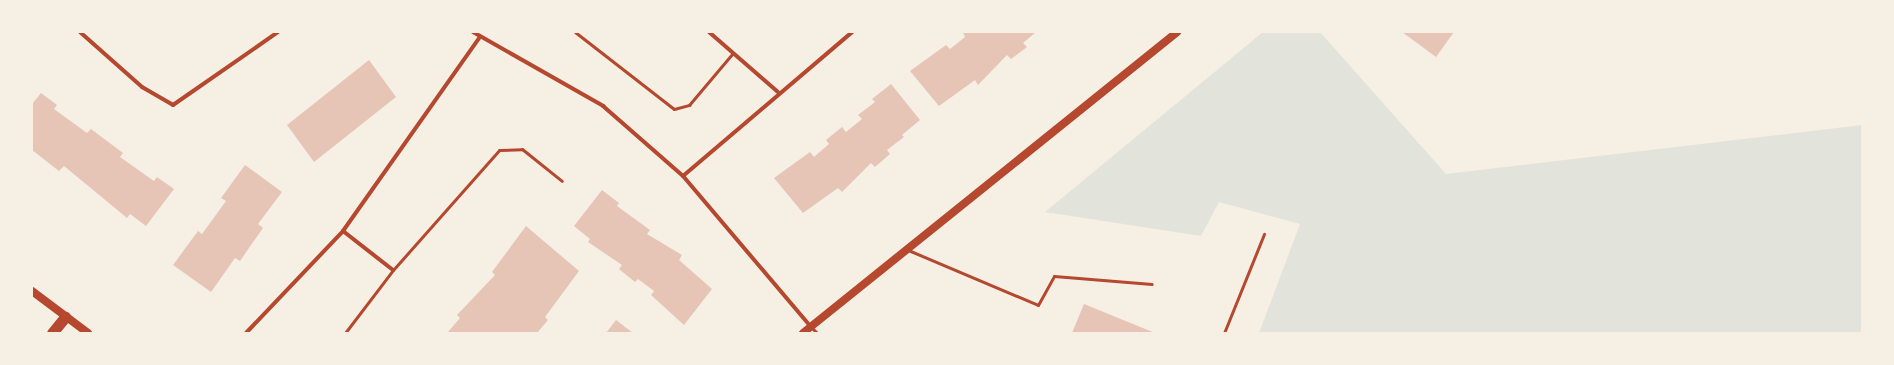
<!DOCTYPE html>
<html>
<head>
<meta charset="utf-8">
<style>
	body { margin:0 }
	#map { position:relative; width:1894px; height:365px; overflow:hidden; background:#f6efe4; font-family:"Fira Sans Condensed",sans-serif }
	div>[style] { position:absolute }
	.green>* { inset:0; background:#e2e4dc }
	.building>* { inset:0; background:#e6c5b7 }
	.service>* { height:3px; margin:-1.5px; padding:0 1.5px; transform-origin:1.5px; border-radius:1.5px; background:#b5482f }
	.minor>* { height:4px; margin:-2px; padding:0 2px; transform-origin:2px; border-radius:2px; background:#b5482f }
	.secondary>* { height:8px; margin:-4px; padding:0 4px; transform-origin:4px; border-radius:4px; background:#b5482f }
	.trunk>* { height:11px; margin:-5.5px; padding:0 5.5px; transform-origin:5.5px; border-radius:5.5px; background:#b5482f }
	span { translate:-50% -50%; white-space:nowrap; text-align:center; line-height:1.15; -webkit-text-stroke:3.5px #f6efe4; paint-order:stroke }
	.frame { position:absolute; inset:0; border:33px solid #f6efe4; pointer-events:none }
</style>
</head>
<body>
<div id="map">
	<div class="green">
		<i style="clip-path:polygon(1263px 32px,1320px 32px,1446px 174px,1862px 125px,1862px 333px,1259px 333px,1300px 224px,1219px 202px,1201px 236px,1045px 212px)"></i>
	</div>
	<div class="building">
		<i style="clip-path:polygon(963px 32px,1036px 32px,1023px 43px,1027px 47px,1011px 59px,1007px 55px,978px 85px,975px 80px,939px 106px,910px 71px,946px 45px,950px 49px,965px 37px)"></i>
		<i style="clip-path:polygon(1402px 32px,1454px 32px,1436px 57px)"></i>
		<i style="clip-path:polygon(369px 60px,396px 97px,314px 162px,287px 125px)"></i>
		<i style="clip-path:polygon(891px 84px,920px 120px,902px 135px,904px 137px,887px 150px,890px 154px,875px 167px,871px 163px,842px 192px,838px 188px,803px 213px,774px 178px,810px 152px,814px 157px,829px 144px,826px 140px,842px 127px,846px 132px,862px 119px,858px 115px,875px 102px,872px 99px)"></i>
		<i style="clip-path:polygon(41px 93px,57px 105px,54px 109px,87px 133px,91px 129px,123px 153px,120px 157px,154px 181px,157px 177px,174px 189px,146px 226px,130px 214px,127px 218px,64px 166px,59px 171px,32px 150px,32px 104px)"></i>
		<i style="clip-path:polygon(245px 165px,282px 192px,258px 224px,263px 228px,251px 245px,240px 261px,235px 258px,211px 292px,173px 265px,198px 231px,202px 234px,226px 201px,221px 198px)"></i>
		<i style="clip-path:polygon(602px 190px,619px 203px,617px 206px,650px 230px,647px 234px,682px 255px,679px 260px,712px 289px,684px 325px,651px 295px,654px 291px,638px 279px,635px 282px,619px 269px,622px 265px,588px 242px,590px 239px,574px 226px)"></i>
		<i style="clip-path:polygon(526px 226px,579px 271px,545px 317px,548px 320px,537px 333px,447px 333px,460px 318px,457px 315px,495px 275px,492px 272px)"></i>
		<i style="clip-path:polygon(1084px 304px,1155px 333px,1072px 333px)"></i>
		<i style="clip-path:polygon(616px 320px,633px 333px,606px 333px)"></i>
	</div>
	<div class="service">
		<i style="left:575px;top:32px;width:125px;rotate:37.9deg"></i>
		<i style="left:674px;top:109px;width:16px;rotate:-15deg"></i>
		<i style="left:689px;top:105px;width:68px;rotate:-49.8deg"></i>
		<i style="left:908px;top:250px;width:141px;rotate:22.9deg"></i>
		<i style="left:1038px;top:305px;width:33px;rotate:-61deg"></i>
		<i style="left:1054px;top:276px;width:98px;rotate:4.7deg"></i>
		<i style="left:811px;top:327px;width:8px;rotate:45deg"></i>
		<i style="left:345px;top:333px;width:79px;rotate:-52.7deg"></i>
		<i style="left:393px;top:270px;width:160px;rotate:-48.5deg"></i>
		<i style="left:499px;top:150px;width:23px;rotate:-2deg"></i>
		<i style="left:522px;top:149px;width:51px;rotate:38.7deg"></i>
		<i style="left:1224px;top:333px;width:107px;rotate:-68deg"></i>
	</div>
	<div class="minor">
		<i style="left:80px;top:32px;width:83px;rotate:41.6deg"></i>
		<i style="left:142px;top:87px;width:36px;rotate:30deg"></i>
		<i style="left:173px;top:105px;width:128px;rotate:-34.8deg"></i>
		<i style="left:473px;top:32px;width:150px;rotate:29.6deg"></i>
		<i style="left:603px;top:106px;width:106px;rotate:41.2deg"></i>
		<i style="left:683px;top:176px;width:197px;rotate:49.7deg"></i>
		<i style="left:709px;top:32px;width:91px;rotate:41deg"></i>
		<i style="left:683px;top:176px;width:222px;rotate:-40.4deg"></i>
		<i style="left:343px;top:231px;width:63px;rotate:38deg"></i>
		<i style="left:246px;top:333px;width:141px;rotate:-46.4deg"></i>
		<i style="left:343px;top:231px;width:237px;rotate:-54.8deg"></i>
	</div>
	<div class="secondary">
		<i style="left:32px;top:291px;width:70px;rotate:36.9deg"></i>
		<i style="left:803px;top:333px;width:480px;rotate:-38.8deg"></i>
	</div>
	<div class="trunk">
		<i style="left:52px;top:333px;width:21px;rotate:-51deg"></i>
	</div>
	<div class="frame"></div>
</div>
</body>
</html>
